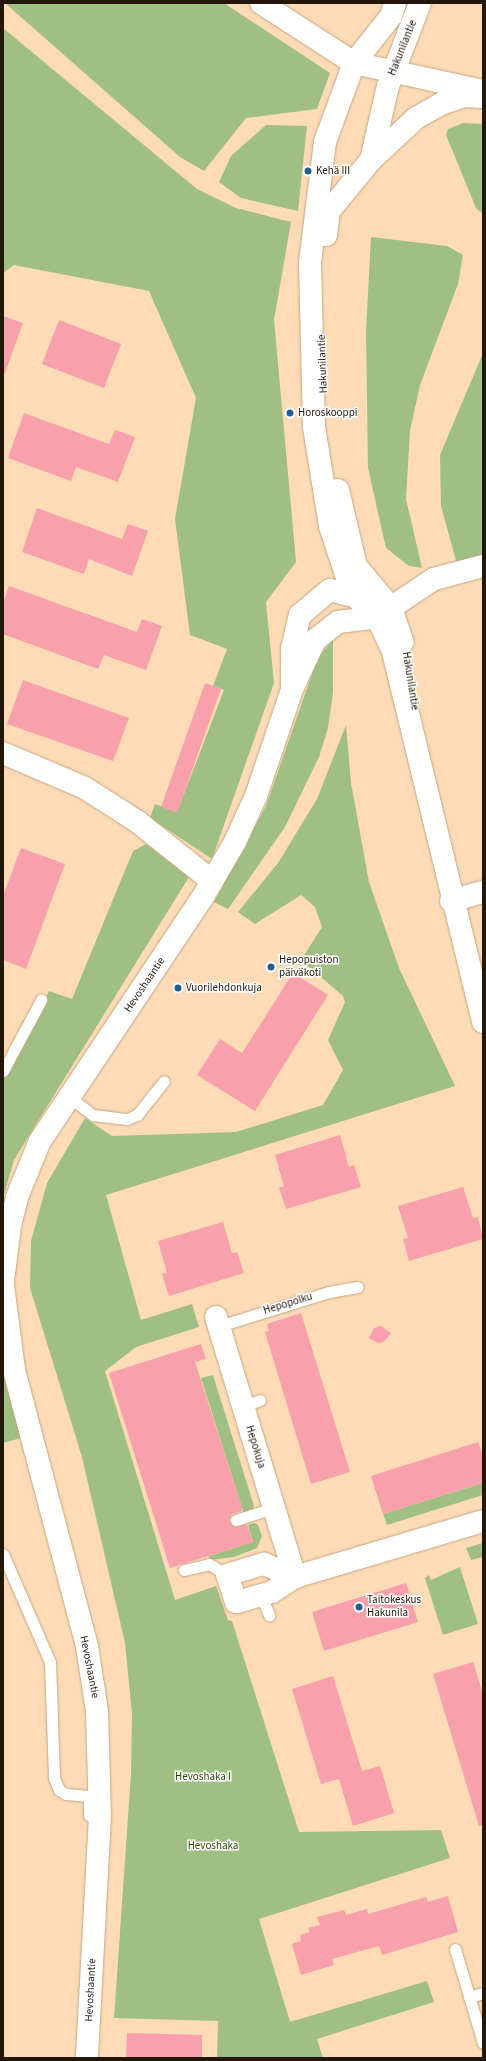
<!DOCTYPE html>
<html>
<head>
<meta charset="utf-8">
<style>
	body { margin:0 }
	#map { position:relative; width:486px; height:2061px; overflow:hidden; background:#fddbb6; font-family:"Source Sans 3",sans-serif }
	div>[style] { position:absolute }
	.green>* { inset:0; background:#a0bf82 }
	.building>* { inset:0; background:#f9a0ad }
	.roads { filter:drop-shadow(0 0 1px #c6a682) drop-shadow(0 0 1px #c6a682) }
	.lane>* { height:11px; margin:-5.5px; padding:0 5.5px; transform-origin:5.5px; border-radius:5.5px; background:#fff }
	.street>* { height:22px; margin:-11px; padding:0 11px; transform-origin:11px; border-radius:11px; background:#fff }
	.secondary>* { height:22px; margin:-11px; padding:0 11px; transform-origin:11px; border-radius:11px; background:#fff }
	.highway>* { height:22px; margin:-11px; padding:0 11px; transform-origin:11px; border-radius:11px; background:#fff }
	.dots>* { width:11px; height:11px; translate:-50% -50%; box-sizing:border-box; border:2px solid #fff; border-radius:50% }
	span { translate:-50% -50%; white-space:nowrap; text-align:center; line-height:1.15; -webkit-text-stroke:3px #fff; paint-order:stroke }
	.street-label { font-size:11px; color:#231709 }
	.poi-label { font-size:11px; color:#231709 }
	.left { translate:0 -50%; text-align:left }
	.park-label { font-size:11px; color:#2a4500 }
	.frame { position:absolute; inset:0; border:4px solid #231709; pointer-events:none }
</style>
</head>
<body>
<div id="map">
	<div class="green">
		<i style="clip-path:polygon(5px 3px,224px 3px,330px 73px,317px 109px,246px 118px,204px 171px,180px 157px)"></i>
		<i style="clip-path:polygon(3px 28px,197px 189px,236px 208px,291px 222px,274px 320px,296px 562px,266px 602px,274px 683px,212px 859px,150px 818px,155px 804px,177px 812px,224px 690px,213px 686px,227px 649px,190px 635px,175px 519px,196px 398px,149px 291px,14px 265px,3px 273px)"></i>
		<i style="clip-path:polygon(463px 123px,483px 124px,483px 214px,476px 208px,446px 135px,448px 129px)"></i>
		<i style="clip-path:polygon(266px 125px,307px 126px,298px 211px,241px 198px,219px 182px,231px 156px)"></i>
		<i style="clip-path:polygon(371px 237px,447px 246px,463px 255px,458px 284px,420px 385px,410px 431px,406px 499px,422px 568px,409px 566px,386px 548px,368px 468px,366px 331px)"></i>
		<i style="clip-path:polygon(483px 353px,483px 556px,457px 564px,441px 506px,440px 455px)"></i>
		<i style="clip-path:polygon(333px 640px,333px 693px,328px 728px,319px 757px,285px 827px,228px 909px,214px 902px,266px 806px,318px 657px)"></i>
		<i style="clip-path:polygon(346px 725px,351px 783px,369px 882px,399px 968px,455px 1086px,106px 1195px,141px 1320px,192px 1304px,199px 1327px,136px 1347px,105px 1371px,175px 1600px,216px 1586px,228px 1620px,232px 1621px,299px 1832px,441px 1830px,450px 1858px,259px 1919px,290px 2022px,427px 1981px,434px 2002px,317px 2039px,323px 2058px,217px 2058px,218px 2021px,114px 2018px,131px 1774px,132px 1714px,125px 1643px,82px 1457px,30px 1288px,31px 1241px,47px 1183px,85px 1118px,112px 1136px,236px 1132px,323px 1105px,343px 1070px,328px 1040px,345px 1002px,343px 996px,301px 960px,322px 927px,315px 907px,301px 895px,255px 924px,238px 912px,278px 863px,317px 799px)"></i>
		<i style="clip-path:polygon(146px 844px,189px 877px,14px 1160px,3px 1198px,3px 1080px,49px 991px,72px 999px,133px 851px)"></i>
		<i style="clip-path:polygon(3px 1366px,21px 1438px,3px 1443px)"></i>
		<i style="clip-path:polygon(213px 1375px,254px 1506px,251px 1512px,244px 1514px,201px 1378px)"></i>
		<i style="clip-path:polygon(483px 1483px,483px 1495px,387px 1525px,383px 1514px)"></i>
		<i style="clip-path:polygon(254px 1523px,258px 1525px,262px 1536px,257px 1548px,234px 1557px,210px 1560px,209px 1556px,253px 1542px,248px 1525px)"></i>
		<i style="clip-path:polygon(483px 1543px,483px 1557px,471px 1560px,466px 1548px)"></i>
		<i style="clip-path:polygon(460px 1567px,478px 1624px,443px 1635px,425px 1578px,429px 1575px,431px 1580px)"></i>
	</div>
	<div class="building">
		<i style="clip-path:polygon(3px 316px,23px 323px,5px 373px,3px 373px)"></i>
		<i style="clip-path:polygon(59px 320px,121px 344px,104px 388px,42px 364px)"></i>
		<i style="clip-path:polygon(24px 413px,109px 444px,115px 430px,135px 437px,118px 482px,76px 467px,71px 481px,8px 458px)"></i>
		<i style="clip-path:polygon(37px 508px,122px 539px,128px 524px,148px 531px,132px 576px,89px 559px,84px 574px,22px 552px)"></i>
		<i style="clip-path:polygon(9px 586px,137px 632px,142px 619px,162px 626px,146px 670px,104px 655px,98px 669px,3px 634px,3px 603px)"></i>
		<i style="clip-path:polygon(23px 680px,129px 718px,113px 761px,7px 724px)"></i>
		<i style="clip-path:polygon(205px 683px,221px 689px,177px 813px,161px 807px)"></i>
		<i style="clip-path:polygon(21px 848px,65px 864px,26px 969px,3px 960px,3px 896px)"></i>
		<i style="clip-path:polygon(293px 973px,328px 995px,255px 1111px,197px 1075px,220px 1039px,242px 1053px)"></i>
		<i style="clip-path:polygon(340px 1135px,349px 1167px,354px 1165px,361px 1187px,286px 1209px,279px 1188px,284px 1186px,275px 1155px)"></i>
		<i style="clip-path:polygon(463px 1187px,473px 1218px,478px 1217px,483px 1239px,409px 1261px,403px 1239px,408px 1238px,398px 1206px)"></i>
		<i style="clip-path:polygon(223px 1222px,232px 1253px,237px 1252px,244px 1273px,169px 1296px,162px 1274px,167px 1273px,158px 1241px)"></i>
		<i style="clip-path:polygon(301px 1313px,350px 1472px,311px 1484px,265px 1332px,269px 1331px,267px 1324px)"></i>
		<i style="clip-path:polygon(381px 1326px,391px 1333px,384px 1342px,378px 1343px,369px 1338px,374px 1328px)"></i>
		<i style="clip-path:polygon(201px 1344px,206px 1359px,195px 1362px,243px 1510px,231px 1515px,229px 1522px,235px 1527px,247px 1524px,253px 1542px,170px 1568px,109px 1373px)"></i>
		<i style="clip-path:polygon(478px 1442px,483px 1456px,483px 1483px,383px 1514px,371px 1476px)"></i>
		<i style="clip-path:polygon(406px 1583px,418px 1622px,324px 1651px,312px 1612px)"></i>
		<i style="clip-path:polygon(473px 1662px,483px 1694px,483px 1825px,479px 1826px,433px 1674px)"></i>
		<i style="clip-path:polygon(333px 1676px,362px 1771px,380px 1766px,394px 1813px,353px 1826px,339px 1779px,321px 1784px,292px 1689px)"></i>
		<i style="clip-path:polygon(448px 1896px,458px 1932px,382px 1955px,379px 1946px,332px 1959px,334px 1965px,301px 1975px,292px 1944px,301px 1941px,300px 1935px,310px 1932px,308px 1928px,320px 1925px,317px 1917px,344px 1910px,346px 1915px,367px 1909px,368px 1914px,426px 1897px,428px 1902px)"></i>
		<i style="clip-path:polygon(127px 2033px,202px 2035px,202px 2058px,126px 2058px)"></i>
	</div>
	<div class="roads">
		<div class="lane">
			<i style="left:3px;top:1071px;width:81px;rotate:-61.8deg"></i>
			<i style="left:69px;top:1097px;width:30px;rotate:37deg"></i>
			<i style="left:93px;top:1115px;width:34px;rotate:7deg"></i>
			<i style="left:127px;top:1119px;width:11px;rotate:-22deg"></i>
			<i style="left:137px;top:1115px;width:43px;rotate:-51.5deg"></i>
			<i style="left:219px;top:1326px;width:115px;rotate:-17.2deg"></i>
			<i style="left:329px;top:1292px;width:29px;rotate:-10deg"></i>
			<i style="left:243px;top:1406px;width:18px;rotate:-19deg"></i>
			<i style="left:236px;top:1520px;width:39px;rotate:-18deg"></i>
			<i style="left:3px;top:1554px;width:118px;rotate:66.5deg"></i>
			<i style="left:50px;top:1662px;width:116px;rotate:88deg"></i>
			<i style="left:54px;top:1778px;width:13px;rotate:67deg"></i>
			<i style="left:59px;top:1790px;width:8px;rotate:30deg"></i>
			<i style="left:66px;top:1794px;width:23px;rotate:5deg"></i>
			<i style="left:89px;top:1796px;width:19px;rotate:90deg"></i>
			<i style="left:89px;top:1815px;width:11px;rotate:5deg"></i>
			<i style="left:184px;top:1570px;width:26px;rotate:-13deg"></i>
			<i style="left:209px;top:1564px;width:21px;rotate:31deg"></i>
			<i style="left:261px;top:1595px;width:22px;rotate:68deg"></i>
			<i style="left:455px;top:1949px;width:98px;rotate:73.4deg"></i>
			<i style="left:469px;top:1997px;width:15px;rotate:-16deg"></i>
		</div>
		<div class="street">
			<i style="left:292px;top:683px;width:34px;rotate:-90deg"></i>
			<i style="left:292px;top:649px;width:35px;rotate:-77deg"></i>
			<i style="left:300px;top:615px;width:39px;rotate:-40deg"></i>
			<i style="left:330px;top:590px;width:40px;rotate:14.4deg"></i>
			<i style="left:3px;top:753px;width:89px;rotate:23.1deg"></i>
			<i style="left:85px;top:788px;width:63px;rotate:32.7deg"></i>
			<i style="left:138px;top:822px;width:95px;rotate:38.6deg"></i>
			<i style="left:451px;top:901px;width:33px;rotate:-16deg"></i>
			<i style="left:3px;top:1281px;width:55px;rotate:-82.7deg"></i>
			<i style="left:10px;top:1226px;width:30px;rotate:-76deg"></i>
			<i style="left:17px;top:1197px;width:61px;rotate:-67.7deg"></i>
			<i style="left:40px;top:1141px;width:290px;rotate:-56.3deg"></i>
			<i style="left:201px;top:900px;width:67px;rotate:-59.6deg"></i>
			<i style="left:235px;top:842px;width:51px;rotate:-65.5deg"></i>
			<i style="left:256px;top:796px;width:115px;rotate:-71.3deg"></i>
			<i style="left:293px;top:687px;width:52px;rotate:-64.9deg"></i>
			<i style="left:315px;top:640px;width:29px;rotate:-38deg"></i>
			<i style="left:338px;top:622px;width:39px;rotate:-7deg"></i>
			<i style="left:377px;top:617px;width:69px;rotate:-33.7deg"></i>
			<i style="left:434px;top:579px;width:51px;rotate:-14.9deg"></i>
			<i style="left:3px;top:1286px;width:85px;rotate:82.5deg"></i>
			<i style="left:14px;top:1370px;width:285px;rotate:75.2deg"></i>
			<i style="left:87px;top:1646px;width:66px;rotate:81.3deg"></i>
			<i style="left:97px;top:1711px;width:105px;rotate:88.4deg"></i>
			<i style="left:100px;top:1816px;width:242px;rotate:93.1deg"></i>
			<i style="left:216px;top:1317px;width:272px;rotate:73.1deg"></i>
			<i style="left:295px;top:1577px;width:196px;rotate:-16.6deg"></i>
			<i style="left:264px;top:1564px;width:34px;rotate:23deg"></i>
			<i style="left:295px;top:1577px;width:27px;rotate:147deg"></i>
			<i style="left:272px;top:1592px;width:37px;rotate:164deg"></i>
			<i style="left:236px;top:1602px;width:28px;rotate:-108deg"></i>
			<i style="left:227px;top:1575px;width:39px;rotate:-17deg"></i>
		</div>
		<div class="secondary">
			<i style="left:395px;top:3px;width:14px;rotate:107deg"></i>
			<i style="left:391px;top:16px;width:60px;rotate:128.2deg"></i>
			<i style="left:354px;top:63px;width:84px;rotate:110.2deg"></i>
			<i style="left:325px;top:142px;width:122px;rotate:97.1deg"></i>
			<i style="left:310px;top:263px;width:164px;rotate:88.6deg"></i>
			<i style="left:314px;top:427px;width:100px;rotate:80.8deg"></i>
			<i style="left:330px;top:526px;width:71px;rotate:71.8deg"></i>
			<i style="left:352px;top:593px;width:35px;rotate:44deg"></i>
			<i style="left:377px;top:617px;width:38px;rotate:65deg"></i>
			<i style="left:393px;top:652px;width:381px;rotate:76.3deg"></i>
			<i style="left:326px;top:235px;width:24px;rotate:-83deg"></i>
			<i style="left:329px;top:211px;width:66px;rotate:-50.5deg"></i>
			<i style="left:371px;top:160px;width:76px;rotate:-77.1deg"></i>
			<i style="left:388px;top:86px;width:89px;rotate:-68.9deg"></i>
			<i style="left:338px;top:490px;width:78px;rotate:76.7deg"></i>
			<i style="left:356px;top:566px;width:55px;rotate:50.2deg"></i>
			<i style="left:391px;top:608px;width:36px;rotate:71deg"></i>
		</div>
		<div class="highway">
			<i style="left:261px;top:3px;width:111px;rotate:32.8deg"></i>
			<i style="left:354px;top:63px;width:132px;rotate:12.2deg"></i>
			<i style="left:371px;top:160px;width:62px;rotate:-43deg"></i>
			<i style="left:416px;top:118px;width:31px;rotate:-29deg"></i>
			<i style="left:443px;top:103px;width:22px;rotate:-18deg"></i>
			<i style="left:464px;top:96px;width:18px;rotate:3deg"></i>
		</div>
	</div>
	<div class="dots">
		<i style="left:308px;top:171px;background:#235d94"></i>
		<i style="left:290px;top:413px;background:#235d94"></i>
		<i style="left:271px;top:967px;background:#235d94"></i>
		<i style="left:178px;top:988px;background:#235d94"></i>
		<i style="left:359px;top:1607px;background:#235d94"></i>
	</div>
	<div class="street-label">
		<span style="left:403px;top:48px;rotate:-68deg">Hakunilantie</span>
		<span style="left:323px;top:364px;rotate:-92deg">Hakunilantie</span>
		<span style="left:410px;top:681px;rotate:81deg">Hakunilantie</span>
		<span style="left:145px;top:985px;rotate:-56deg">Hevoshaantie</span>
		<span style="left:288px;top:1304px;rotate:-17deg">Hepopolku</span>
		<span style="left:255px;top:1447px;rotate:73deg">Hepokuja</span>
		<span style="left:89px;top:1667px;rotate:79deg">Hevoshaantie</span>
		<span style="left:91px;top:1990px;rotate:-87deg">Hevoshaantie</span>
	</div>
	<div class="poi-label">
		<span class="left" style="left:316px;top:171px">Kehä III</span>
		<span class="left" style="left:298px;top:413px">Horoskooppi</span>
		<span class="left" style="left:279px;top:967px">Hepopuiston<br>päiväkoti</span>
		<span class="left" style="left:186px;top:988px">Vuorilehdonkuja</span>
		<span class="left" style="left:367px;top:1607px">Taitokeskus<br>Hakunila</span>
	</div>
	<div class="park-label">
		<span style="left:203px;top:1777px">Hevoshaka I</span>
		<span style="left:213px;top:1846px">Hevoshaka</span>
	</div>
	<div class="frame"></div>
</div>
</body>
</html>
